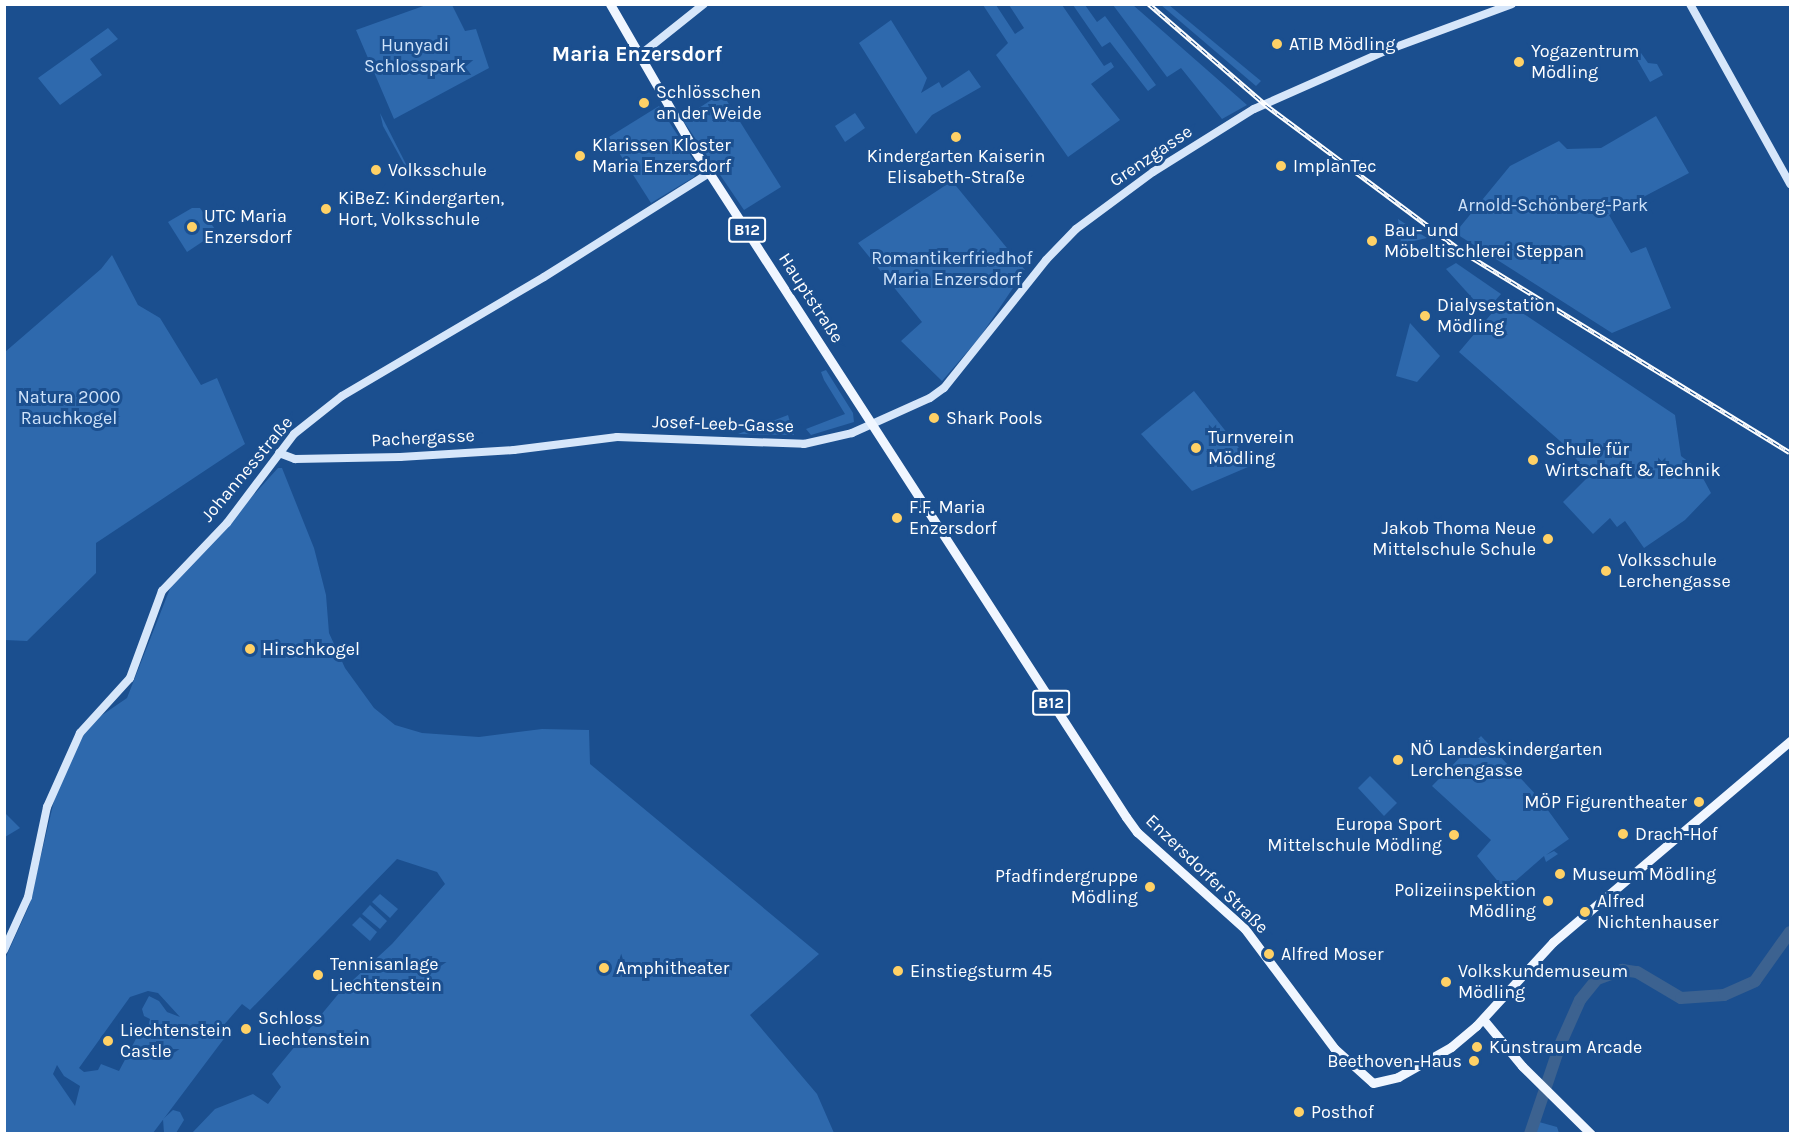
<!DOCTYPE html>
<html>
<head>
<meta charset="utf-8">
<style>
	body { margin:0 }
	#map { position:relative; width:1795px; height:1138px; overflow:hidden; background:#1b4f8f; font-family:Karla,sans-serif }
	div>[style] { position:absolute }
	.green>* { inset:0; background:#2e69ad }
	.river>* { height:12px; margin:-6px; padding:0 6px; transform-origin:6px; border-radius:6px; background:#3c6290 }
	.secondary>* { height:8px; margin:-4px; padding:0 4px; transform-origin:4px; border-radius:4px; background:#d6e6fa }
	.primary>* { height:9px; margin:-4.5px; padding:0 4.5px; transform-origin:4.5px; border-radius:4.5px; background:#f0f6ff }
	.rail>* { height:4.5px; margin-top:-2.25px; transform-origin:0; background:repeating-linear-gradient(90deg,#1b4f8f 0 7px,#fff 0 14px); box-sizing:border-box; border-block:2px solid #fff }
	.dots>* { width:16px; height:16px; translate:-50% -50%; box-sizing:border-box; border:3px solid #1b4f8f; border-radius:50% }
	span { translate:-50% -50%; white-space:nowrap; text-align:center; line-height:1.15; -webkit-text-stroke:6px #1b4f8f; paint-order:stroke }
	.shield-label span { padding:2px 4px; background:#1b4f8f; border:2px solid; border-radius:4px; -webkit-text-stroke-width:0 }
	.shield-label { font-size:16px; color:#fff; font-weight:700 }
	.poi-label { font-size:18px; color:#fff }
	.left { translate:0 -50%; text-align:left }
	.right { translate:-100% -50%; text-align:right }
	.park-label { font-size:18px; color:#cfe3fa }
	.street-label { font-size:18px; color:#fff }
	.quarter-label { font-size:21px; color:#fff; font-weight:700 }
	.frame { position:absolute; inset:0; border:6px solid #fff; pointer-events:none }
</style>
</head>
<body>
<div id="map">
	<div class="green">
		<i style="clip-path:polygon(429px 4px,452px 5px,465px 31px,476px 29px,489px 68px,394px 119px,356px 30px)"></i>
		<i style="clip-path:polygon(983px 5px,996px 5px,1015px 34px,1024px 28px,1009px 5px,1062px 5px,1104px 66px,1111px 62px,1114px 67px,1091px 84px,1120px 120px,1068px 157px,996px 55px,1008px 43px)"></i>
		<i style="clip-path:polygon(1073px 5px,1085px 5px,1097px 22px,1105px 16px,1156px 85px,1148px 91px,1110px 42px,1102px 47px)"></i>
		<i style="clip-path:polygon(1113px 5px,1133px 5px,1247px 105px,1222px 119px,1181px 68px,1167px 77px)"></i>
		<i style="clip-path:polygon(1161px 5px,1169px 5px,1261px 81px,1256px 86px)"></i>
		<i style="clip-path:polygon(891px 20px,927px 78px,921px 93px,939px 82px,942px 88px,969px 70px,981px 87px,932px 115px,916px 134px,859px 43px)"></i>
		<i style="clip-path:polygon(108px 28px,118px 39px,90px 59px,102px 75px,60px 105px,38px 78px)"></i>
		<i style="clip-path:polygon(1641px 53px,1648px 63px,1657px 64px,1663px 75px,1650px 82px,1635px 56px)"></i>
		<i style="clip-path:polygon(722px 93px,781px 187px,744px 210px,682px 119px)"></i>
		<i style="clip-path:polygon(659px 106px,698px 167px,694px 177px,651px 203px,609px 137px)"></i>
		<i style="clip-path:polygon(380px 113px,411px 174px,410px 175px,383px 126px)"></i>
		<i style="clip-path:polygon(855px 113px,865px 128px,845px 142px,835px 126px)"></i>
		<i style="clip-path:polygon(1656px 116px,1689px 173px,1609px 215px,1631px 253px,1646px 247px,1671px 308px,1612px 333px,1455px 233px,1510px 166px,1559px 141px,1567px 149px,1601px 148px)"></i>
		<i style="clip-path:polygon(952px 181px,1025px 270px,980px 337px,942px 381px,901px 341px,922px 322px,858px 243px)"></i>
		<i style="clip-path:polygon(192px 208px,200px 208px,217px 232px,187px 252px,168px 222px)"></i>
		<i style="clip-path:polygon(1398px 219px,1427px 238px,1401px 244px)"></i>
		<i style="clip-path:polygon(112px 255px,138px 305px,160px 318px,201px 385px,217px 378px,245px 444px,96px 543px,96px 573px,27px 641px,5px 640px,5px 352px,101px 269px)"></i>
		<i style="clip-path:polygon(1456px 263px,1501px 294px,1485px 312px,1446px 269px)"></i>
		<i style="clip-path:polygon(1503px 300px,1675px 415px,1681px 456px,1698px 469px,1711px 493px,1685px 520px,1644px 548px,1625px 521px,1617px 527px,1610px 518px,1593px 534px,1563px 502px,1589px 476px,1568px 448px,1459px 352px)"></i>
		<i style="clip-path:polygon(1410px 323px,1440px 356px,1417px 382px,1396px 376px)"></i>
		<i style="clip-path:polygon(826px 370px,853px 413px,854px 422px,811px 435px,806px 429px,845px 414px,824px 380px,821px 372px)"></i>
		<i style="clip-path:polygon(1194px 391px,1250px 462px,1248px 467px,1192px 491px,1141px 434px)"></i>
		<i style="clip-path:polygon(788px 415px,794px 435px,738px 434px)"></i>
		<i style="clip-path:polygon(evenodd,278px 468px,282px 468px,314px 548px,326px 595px,329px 633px,345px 668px,374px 708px,395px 725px,422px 733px,479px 737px,542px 729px,589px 730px,590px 764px,819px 954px,750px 1015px,817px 1094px,834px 1133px,192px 1133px,215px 1109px,253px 1094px,268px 1104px,281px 1087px,272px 1074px,340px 992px,392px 944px,445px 884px,437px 872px,397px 859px,250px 1010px,242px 1004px,223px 1026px,229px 1032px,153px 1133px,5px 1134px,5px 959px,29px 906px,58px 784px,89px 724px,127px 698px,171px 586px,278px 468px,148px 991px,158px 993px,180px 1017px,167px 1012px,159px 1001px,149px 996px,142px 1009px,144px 1016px,150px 1019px,147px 1031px,139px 1033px,119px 1071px,101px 1064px,98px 1070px,84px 1072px,79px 1068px,130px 997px,148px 991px,278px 468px,57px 1065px,64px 1076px,80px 1086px,75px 1106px,53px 1074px,57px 1065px)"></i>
		<i style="clip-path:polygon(1481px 736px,1539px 798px,1569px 839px,1546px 855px,1554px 851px,1558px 854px,1546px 862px,1544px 856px,1505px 890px,1477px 856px,1491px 840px,1432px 786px)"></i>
		<i style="clip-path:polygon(1370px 776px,1397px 803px,1384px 816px,1358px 788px)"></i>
		<i style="clip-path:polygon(5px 813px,20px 828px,5px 837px,4px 837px)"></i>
		<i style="clip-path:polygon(380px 894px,398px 909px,390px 918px,372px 902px)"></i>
		<i style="clip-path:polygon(370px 905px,387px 921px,380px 929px,362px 914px)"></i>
		<i style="clip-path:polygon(360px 917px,377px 932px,370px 941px,352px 925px)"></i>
		<i style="clip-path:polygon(173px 1110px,180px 1112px,184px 1120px,176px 1133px,164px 1133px,163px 1119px)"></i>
		<i style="clip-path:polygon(1539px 1122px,1557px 1127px,1559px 1133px,1535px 1133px)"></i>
	</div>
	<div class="river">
		<i style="left:1530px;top:1134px;width:94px;rotate:-71.4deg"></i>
		<i style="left:1560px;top:1045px;width:49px;rotate:-66deg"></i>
		<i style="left:1580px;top:1000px;width:27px;rotate:-51deg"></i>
		<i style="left:1597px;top:979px;width:27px;rotate:-20deg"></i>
		<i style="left:1622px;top:970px;width:15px;rotate:8deg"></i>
		<i style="left:1637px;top:972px;width:51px;rotate:30.6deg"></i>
		<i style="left:1681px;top:998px;width:43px;rotate:-4deg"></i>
		<i style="left:1724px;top:995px;width:34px;rotate:-24deg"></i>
		<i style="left:1755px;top:981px;width:60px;rotate:-54.5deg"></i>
	</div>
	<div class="secondary">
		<i style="left:1690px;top:4px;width:206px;rotate:60.9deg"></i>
		<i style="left:640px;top:55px;width:82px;rotate:-38.6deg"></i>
		<i style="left:279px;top:453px;width:17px;rotate:21deg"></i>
		<i style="left:295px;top:459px;width:105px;rotate:-1.1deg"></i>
		<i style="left:400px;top:457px;width:114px;rotate:-3.5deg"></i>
		<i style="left:514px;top:450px;width:104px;rotate:-7.2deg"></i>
		<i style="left:617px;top:437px;width:187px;rotate:2.1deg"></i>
		<i style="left:804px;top:444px;width:49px;rotate:-12.9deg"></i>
		<i style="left:852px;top:433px;width:85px;rotate:-24.2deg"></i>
		<i style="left:930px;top:398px;width:17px;rotate:-36deg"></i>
		<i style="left:944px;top:388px;width:164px;rotate:-51.4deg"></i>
		<i style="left:1046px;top:260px;width:43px;rotate:-45.9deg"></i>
		<i style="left:1076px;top:229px;width:96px;rotate:-36.5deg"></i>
		<i style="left:1153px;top:172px;width:119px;rotate:-32deg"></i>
		<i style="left:1254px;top:109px;width:143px;rotate:-23.9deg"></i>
		<i style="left:1385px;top:51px;width:135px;rotate:-20.3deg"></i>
		<i style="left:4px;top:950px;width:58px;rotate:-65.6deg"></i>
		<i style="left:28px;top:897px;width:92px;rotate:-78.1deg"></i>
		<i style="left:47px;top:807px;width:81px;rotate:-66deg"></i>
		<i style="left:80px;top:733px;width:74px;rotate:-47.7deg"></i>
		<i style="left:130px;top:678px;width:93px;rotate:-69.8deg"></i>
		<i style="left:162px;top:591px;width:94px;rotate:-46.3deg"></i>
		<i style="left:227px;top:523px;width:111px;rotate:-53deg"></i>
		<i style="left:294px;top:434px;width:61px;rotate:-38.4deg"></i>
		<i style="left:342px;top:396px;width:234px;rotate:-30.5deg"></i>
		<i style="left:544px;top:277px;width:195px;rotate:-32.2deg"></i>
	</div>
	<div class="primary">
		<i style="left:610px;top:4px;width:170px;rotate:60deg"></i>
		<i style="left:695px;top:151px;width:793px;rotate:57.09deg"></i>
		<i style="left:1126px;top:817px;width:19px;rotate:54deg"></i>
		<i style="left:1137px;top:832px;width:145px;rotate:41.9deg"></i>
		<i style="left:1245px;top:929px;width:149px;rotate:53.2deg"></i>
		<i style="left:1334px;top:1048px;width:52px;rotate:41.9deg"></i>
		<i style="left:1373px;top:1083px;width:26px;rotate:-13deg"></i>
		<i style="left:1398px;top:1077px;width:61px;rotate:-29.5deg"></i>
		<i style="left:1451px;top:1047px;width:33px;rotate:-40deg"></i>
		<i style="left:1476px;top:1026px;width:114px;rotate:-47.5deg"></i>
		<i style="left:1553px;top:942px;width:311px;rotate:-40.3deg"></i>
		<i style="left:1483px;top:1019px;width:61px;rotate:50.3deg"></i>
		<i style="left:1522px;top:1066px;width:97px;rotate:44.6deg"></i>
	</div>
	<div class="rail">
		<i style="left:1149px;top:4px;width:155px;rotate:40.8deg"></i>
		<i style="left:1266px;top:105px;width:246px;rotate:36.7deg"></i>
		<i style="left:1463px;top:252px;width:383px;rotate:31.5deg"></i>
	</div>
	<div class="dots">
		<i style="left:1277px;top:44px;background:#ffd166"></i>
		<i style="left:1519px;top:62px;background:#ffd166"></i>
		<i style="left:644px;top:103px;background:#ffd166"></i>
		<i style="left:956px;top:137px;background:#ffd166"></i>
		<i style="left:580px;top:156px;background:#ffd166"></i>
		<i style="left:1281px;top:166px;background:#ffd166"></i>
		<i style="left:376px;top:170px;background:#ffd166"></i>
		<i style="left:326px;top:209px;background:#ffd166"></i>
		<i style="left:192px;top:227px;background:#ffd166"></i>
		<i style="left:1372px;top:241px;background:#ffd166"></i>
		<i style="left:1425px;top:316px;background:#ffd166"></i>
		<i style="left:934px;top:418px;background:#ffd166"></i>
		<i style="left:1196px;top:448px;background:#ffd166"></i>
		<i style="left:1533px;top:460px;background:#ffd166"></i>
		<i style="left:897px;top:518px;background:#ffd166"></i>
		<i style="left:1548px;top:539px;background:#ffd166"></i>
		<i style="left:1606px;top:571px;background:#ffd166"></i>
		<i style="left:250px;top:649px;background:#ffd166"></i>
		<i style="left:1398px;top:760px;background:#ffd166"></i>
		<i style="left:1699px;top:802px;background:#ffd166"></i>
		<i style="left:1623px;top:834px;background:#ffd166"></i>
		<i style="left:1454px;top:835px;background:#ffd166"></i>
		<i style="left:1560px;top:874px;background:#ffd166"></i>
		<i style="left:1150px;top:887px;background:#ffd166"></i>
		<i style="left:1548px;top:901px;background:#ffd166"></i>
		<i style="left:1585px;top:912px;background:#ffd166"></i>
		<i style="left:1269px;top:954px;background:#ffd166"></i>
		<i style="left:604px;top:968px;background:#ffd166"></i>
		<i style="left:898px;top:971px;background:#ffd166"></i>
		<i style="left:318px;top:975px;background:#ffd166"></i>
		<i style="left:1446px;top:982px;background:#ffd166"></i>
		<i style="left:246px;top:1029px;background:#ffd166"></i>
		<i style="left:108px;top:1041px;background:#ffd166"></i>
		<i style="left:1477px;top:1047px;background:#ffd166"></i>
		<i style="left:1474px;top:1061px;background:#ffd166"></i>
		<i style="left:1299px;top:1112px;background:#ffd166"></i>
	</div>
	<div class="shield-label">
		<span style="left:747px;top:230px">B12</span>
		<span style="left:1051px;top:703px">B12</span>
	</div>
	<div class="poi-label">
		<span class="left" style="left:1289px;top:44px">ATIB Mödling</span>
		<span class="left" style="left:1531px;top:62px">Yogazentrum<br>Mödling</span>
		<span class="left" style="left:656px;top:103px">Schlösschen<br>an der Weide</span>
		<span class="left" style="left:592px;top:156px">Klarissen Kloster<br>Maria Enzersdorf</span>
		<span style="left:956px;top:167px">Kindergarten Kaiserin<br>Elisabeth-Straße</span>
		<span class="left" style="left:1293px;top:166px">ImplanTec</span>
		<span class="left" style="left:388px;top:170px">Volksschule</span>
		<span class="left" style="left:338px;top:209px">KiBeZ: Kindergarten,<br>Hort, Volksschule</span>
		<span class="left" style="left:204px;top:227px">UTC Maria<br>Enzersdorf</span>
		<span class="left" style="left:1384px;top:241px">Bau- und<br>Möbeltischlerei Steppan</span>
		<span class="left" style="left:1437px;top:316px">Dialysestation<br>Mödling</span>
		<span class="left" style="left:946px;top:418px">Shark Pools</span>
		<span class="left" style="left:1208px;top:448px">Turnverein<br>Mödling</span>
		<span class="left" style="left:1545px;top:460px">Schule für<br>Wirtschaft &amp; Technik</span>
		<span class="left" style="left:909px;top:518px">F.F. Maria<br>Enzersdorf</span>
		<span class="right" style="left:1536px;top:539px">Jakob Thoma Neue<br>Mittelschule Schule</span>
		<span class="left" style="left:1618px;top:571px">Volksschule<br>Lerchengasse</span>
		<span class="left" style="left:262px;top:649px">Hirschkogel</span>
		<span class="left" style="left:1410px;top:760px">NÖ Landeskindergarten<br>Lerchengasse</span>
		<span class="right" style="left:1687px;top:802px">MÖP Figurentheater</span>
		<span class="right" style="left:1442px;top:835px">Europa Sport<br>Mittelschule Mödling</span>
		<span class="left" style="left:1635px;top:834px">Drach-Hof</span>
		<span class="left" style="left:1572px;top:874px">Museum Mödling</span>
		<span class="right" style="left:1138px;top:887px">Pfadfindergruppe<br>Mödling</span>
		<span class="right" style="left:1536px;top:901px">Polizeiinspektion<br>Mödling</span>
		<span class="left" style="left:1597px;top:912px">Alfred<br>Nichtenhauser</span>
		<span class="left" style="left:1281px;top:954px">Alfred Moser</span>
		<span class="left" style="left:330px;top:975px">Tennisanlage<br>Liechtenstein</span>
		<span class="left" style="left:616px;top:968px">Amphitheater</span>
		<span class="left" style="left:910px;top:971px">Einstiegsturm 45</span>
		<span class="left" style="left:1458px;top:982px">Volkskundemuseum<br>Mödling</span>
		<span class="left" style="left:258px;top:1029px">Schloss<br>Liechtenstein</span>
		<span class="left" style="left:120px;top:1041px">Liechtenstein<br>Castle</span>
		<span class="left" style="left:1489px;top:1047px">Kunstraum Arcade</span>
		<span class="right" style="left:1462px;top:1061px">Beethoven-Haus</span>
		<span class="left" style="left:1311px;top:1112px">Posthof</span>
	</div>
	<div class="park-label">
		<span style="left:415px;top:56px">Hunyadi<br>Schlosspark</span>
		<span style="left:1553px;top:205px">Arnold-Schönberg-Park</span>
		<span style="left:952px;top:269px">Romantikerfriedhof<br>Maria Enzersdorf</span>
		<span style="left:69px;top:408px">Natura 2000<br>Rauchkogel</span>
	</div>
	<div class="street-label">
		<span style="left:1151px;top:156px;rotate:-34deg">Grenzgasse</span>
		<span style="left:811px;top:298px;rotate:57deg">Hauptstraße</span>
		<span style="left:723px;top:424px;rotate:2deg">Josef-Leeb-Gasse</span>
		<span style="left:423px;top:438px;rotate:-3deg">Pachergasse</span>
		<span style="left:247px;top:469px;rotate:-50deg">Johannesstraße</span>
		<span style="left:1207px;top:874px;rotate:44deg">Enzersdorfer Straße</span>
	</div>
	<div class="quarter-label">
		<span style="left:637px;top:54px">Maria Enzersdorf</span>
	</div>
	<div class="frame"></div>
</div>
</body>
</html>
